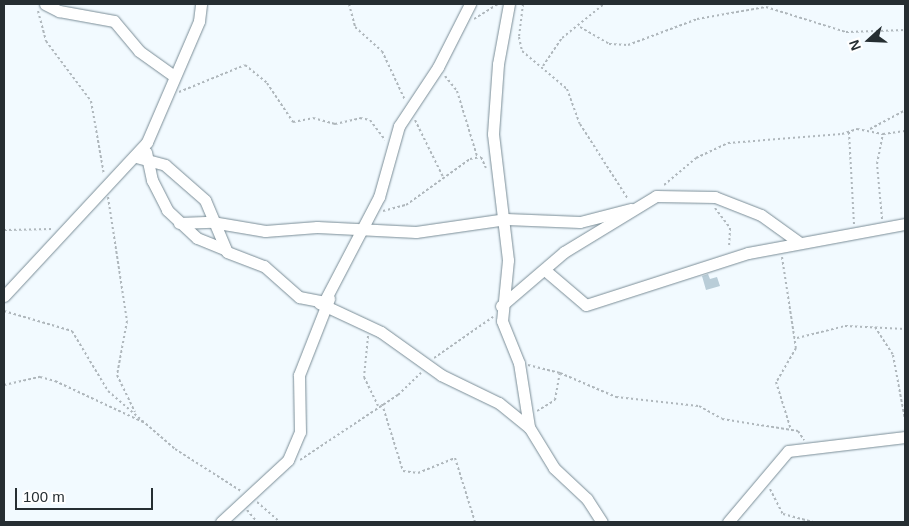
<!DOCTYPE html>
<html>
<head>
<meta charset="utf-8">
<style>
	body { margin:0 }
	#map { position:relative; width:909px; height:526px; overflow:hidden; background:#f2faff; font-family:Arial,sans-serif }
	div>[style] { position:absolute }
	.building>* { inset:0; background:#b9cdd8 }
	.path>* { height:2px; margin-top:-1px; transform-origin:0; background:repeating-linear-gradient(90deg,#afb7bc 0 2.5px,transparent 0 5px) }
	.roads { filter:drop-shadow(0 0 1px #7a8d97) drop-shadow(0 0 1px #7a8d97) }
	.minor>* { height:11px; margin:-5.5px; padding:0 5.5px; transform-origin:5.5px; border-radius:5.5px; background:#fff }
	span { translate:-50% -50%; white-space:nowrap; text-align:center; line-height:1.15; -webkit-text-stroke:4px #fff; paint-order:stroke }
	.frame { position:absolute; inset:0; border:5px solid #262e32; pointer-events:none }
	.north { position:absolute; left:844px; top:15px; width:50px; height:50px; -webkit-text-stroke:4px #fff; paint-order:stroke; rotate:250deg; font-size:14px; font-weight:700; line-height:20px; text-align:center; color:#262e32 }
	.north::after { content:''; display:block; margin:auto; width:18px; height:22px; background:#262e32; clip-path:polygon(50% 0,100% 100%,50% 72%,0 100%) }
	.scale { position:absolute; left:15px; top:488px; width:138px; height:22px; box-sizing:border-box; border:2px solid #262e32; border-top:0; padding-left:6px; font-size:15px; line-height:18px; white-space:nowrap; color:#262e32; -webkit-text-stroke:4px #fff; paint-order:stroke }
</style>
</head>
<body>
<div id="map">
	<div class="building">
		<i style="clip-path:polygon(708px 274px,710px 279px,717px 277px,720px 286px,706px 290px,702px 276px)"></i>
	</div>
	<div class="path">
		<i style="left:349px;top:4px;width:24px;rotate:75deg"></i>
		<i style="left:355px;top:27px;width:36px;rotate:42deg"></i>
		<i style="left:382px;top:51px;width:54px;rotate:64.9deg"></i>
		<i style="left:523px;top:4px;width:33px;rotate:97deg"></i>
		<i style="left:519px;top:37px;width:14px;rotate:78deg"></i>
		<i style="left:522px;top:51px;width:59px;rotate:40.2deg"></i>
		<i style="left:567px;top:89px;width:37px;rotate:70deg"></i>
		<i style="left:580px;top:124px;width:89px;rotate:57.4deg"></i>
		<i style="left:38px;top:11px;width:31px;rotate:75deg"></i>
		<i style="left:46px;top:41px;width:75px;rotate:53.1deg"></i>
		<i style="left:91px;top:101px;width:75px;rotate:80deg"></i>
		<i style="left:474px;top:19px;width:28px;rotate:-32deg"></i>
		<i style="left:580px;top:27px;width:34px;rotate:30deg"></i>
		<i style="left:609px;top:44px;width:19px;rotate:3deg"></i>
		<i style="left:628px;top:45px;width:74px;rotate:-20.6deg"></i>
		<i style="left:697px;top:19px;width:70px;rotate:-9.9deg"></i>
		<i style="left:766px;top:7px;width:84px;rotate:17.4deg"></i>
		<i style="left:846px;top:32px;width:59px;rotate:-1.9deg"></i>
		<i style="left:543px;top:66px;width:34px;rotate:-56deg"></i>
		<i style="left:562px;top:38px;width:54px;rotate:-39deg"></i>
		<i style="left:445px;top:76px;width:19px;rotate:51deg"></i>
		<i style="left:457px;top:91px;width:68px;rotate:72.9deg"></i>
		<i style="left:179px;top:92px;width:71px;rotate:-22.2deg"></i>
		<i style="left:245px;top:65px;width:28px;rotate:39deg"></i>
		<i style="left:267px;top:83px;width:47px;rotate:56.3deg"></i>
		<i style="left:293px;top:122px;width:20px;rotate:-11deg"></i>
		<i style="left:313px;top:118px;width:23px;rotate:15deg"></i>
		<i style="left:335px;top:124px;width:26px;rotate:-13deg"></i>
		<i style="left:360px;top:118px;width:10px;rotate:11deg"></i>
		<i style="left:370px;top:120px;width:25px;rotate:53deg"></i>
		<i style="left:415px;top:120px;width:64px;rotate:63.8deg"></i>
		<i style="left:870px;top:129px;width:40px;rotate:-28deg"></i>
		<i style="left:849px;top:132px;width:93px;rotate:86.9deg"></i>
		<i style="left:664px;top:185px;width:42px;rotate:-40.2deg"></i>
		<i style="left:696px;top:158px;width:35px;rotate:-25deg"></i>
		<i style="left:728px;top:143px;width:114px;rotate:-4.5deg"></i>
		<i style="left:842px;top:134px;width:16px;rotate:-18deg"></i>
		<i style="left:857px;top:129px;width:26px;rotate:11deg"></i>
		<i style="left:883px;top:134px;width:22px;rotate:-8deg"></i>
		<i style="left:108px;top:197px;width:125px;rotate:81.3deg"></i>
		<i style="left:127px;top:321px;width:55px;rotate:100.5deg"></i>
		<i style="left:117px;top:375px;width:41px;rotate:64.1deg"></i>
		<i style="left:715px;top:208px;width:25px;rotate:53deg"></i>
		<i style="left:730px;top:228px;width:20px;rotate:93deg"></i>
		<i style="left:383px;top:211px;width:24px;rotate:-15deg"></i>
		<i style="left:406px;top:205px;width:79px;rotate:-35.7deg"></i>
		<i style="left:470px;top:159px;width:11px;rotate:-10deg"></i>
		<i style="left:481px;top:157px;width:12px;rotate:66deg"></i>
		<i style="left:882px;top:219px;width:55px;rotate:-95.2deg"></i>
		<i style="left:877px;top:164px;width:31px;rotate:-79deg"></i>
		<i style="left:4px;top:230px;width:49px;rotate:-1.2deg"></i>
		<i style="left:782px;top:257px;width:92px;rotate:81.3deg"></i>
		<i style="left:796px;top:348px;width:39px;rotate:120deg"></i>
		<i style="left:776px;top:382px;width:50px;rotate:72.6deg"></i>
		<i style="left:4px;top:311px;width:71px;rotate:16.4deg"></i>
		<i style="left:72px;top:331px;width:70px;rotate:59deg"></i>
		<i style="left:108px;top:391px;width:89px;rotate:40.9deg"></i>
		<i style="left:175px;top:449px;width:78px;rotate:32.5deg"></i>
		<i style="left:875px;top:327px;width:33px;rotate:57deg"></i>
		<i style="left:893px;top:355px;width:66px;rotate:79.5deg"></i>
		<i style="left:368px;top:336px;width:41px;rotate:95.6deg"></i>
		<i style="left:364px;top:377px;width:32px;rotate:64deg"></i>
		<i style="left:797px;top:338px;width:49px;rotate:-14deg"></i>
		<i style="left:845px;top:326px;width:60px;rotate:2.9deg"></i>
		<i style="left:434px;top:358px;width:72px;rotate:-34.8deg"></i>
		<i style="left:528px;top:365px;width:33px;rotate:14deg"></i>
		<i style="left:560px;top:373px;width:61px;rotate:23.2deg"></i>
		<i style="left:616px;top:397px;width:83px;rotate:6.2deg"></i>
		<i style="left:699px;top:406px;width:26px;rotate:29deg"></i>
		<i style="left:722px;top:419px;width:77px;rotate:9deg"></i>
		<i style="left:798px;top:431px;width:11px;rotate:56deg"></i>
		<i style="left:4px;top:385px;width:37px;rotate:-13deg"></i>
		<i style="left:40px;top:377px;width:16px;rotate:15deg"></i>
		<i style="left:55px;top:381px;width:99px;rotate:25deg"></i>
		<i style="left:382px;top:404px;width:70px;rotate:72.6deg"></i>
		<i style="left:403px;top:471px;width:15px;rotate:8deg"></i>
		<i style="left:418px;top:473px;width:40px;rotate:-22deg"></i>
		<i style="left:455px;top:458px;width:67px;rotate:72.6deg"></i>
		<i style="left:537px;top:411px;width:21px;rotate:-31deg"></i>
		<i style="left:555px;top:400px;width:27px;rotate:-80deg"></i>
		<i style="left:300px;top:460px;width:118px;rotate:-33.6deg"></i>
		<i style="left:398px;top:395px;width:32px;rotate:-44deg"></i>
		<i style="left:770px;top:489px;width:28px;rotate:63deg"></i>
		<i style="left:783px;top:514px;width:31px;rotate:15deg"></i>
		<i style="left:257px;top:502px;width:30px;rotate:41deg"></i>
		<i style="left:247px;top:510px;width:16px;rotate:50deg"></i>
	</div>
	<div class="roads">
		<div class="minor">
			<i style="left:45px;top:4px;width:16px;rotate:27deg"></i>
			<i style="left:59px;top:11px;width:56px;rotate:10.3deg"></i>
			<i style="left:114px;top:21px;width:39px;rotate:50deg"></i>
			<i style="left:139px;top:51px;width:43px;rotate:35.5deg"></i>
			<i style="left:509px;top:4px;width:61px;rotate:100.4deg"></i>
			<i style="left:498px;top:64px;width:70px;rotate:94.1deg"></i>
			<i style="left:493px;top:134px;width:127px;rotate:83.2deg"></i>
			<i style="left:508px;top:260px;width:61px;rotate:95.6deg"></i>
			<i style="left:502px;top:321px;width:45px;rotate:68deg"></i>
			<i style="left:519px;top:363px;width:65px;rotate:81.1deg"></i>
			<i style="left:529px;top:427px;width:48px;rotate:58.6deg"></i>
			<i style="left:554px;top:468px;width:45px;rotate:43.2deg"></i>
			<i style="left:587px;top:499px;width:27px;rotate:57deg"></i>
			<i style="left:146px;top:152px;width:29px;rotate:78deg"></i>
			<i style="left:152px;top:180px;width:34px;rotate:63deg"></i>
			<i style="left:167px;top:210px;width:41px;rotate:43deg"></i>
			<i style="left:197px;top:238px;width:29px;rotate:22deg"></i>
			<i style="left:136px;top:157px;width:30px;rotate:15deg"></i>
			<i style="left:165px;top:165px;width:53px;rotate:41.2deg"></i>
			<i style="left:205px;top:200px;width:56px;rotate:67.1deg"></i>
			<i style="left:227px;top:252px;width:40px;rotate:21deg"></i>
			<i style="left:264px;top:266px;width:47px;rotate:41.5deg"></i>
			<i style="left:299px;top:297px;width:25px;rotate:11deg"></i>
			<i style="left:324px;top:302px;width:119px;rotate:-62.4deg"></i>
			<i style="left:379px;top:197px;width:74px;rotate:-74.3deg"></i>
			<i style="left:399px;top:126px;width:71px;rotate:-56.5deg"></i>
			<i style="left:438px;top:67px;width:71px;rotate:-63.1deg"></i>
			<i style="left:179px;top:223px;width:33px;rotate:-2deg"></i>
			<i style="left:212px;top:222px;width:54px;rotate:9.6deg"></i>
			<i style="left:265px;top:231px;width:52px;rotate:-4.4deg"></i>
			<i style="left:317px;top:227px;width:99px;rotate:2.9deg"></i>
			<i style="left:416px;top:232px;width:91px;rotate:-8.2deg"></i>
			<i style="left:506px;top:219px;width:74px;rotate:2.3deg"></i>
			<i style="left:580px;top:222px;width:53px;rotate:-14.3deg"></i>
			<i style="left:546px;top:271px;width:52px;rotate:40.4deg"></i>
			<i style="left:586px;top:305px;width:170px;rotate:-17.8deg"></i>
			<i style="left:748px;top:253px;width:160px;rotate:-10.5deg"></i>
			<i style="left:4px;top:296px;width:210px;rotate:-47.1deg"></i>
			<i style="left:147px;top:142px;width:132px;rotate:-66.7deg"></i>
			<i style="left:199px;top:21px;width:17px;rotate:-83deg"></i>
			<i style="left:319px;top:303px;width:68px;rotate:25.1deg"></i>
			<i style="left:381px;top:332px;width:74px;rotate:35.6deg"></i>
			<i style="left:441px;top:375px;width:64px;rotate:25.8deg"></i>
			<i style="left:499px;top:403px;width:38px;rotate:39deg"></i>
			<i style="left:501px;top:306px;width:83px;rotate:-40.6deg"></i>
			<i style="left:564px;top:252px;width:108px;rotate:-31.3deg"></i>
			<i style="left:656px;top:196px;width:59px;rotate:1deg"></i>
			<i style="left:715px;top:197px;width:49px;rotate:21.4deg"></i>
			<i style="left:761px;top:215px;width:48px;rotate:35.7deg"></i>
			<i style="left:221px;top:522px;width:91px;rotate:-42.8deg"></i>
			<i style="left:288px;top:460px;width:30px;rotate:-67deg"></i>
			<i style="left:300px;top:432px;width:57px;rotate:-91deg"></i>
			<i style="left:299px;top:375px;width:82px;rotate:-68.5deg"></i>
			<i style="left:728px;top:522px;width:93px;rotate:-49.8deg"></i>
			<i style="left:788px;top:451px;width:118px;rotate:-6.8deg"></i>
		</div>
	</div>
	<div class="frame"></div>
	<div class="north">N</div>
	<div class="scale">100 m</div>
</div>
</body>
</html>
